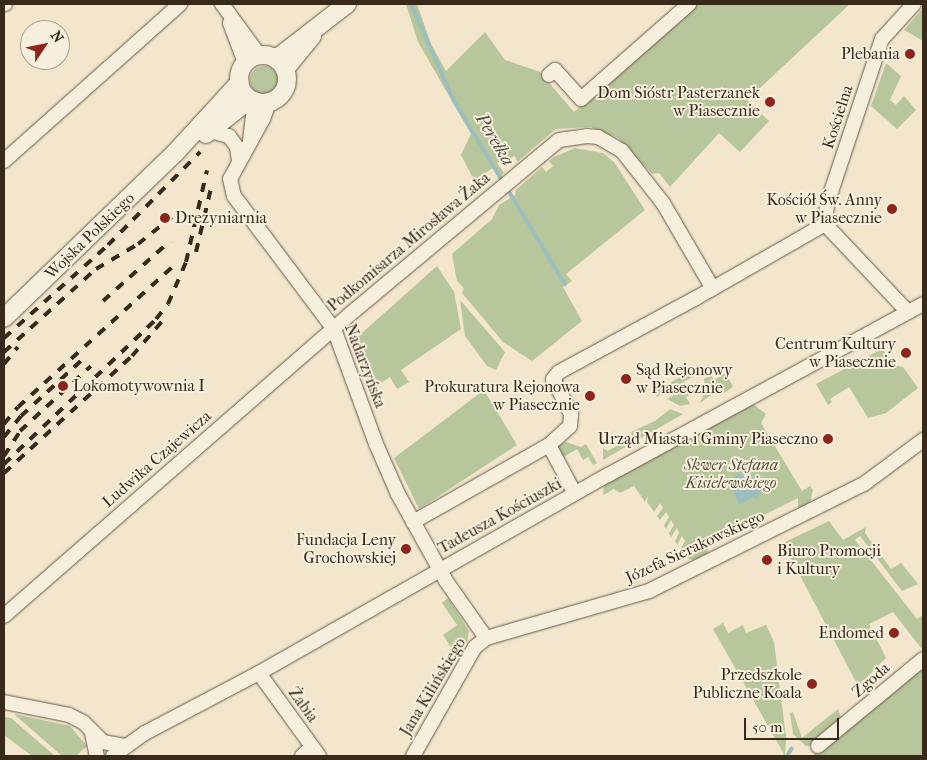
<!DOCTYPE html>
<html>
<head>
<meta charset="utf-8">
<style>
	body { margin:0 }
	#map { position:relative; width:927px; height:760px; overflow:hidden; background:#f3e6cd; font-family:"IM FELL French Canon",serif }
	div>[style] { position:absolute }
	.green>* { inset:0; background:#b7c69b }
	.round { border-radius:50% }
	.water>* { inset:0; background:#9dbebf }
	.stream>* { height:4px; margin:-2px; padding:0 2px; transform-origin:2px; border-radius:2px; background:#9dbebf }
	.roads { filter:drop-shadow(0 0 1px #685847) drop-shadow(0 0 1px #685847) }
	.minor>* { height:14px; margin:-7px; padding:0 7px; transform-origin:7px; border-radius:7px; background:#f7efde }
	.tertiary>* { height:18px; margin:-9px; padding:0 9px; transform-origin:9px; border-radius:9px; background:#f7efde }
	.tertiary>.ring { margin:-9px; padding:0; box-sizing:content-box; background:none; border:18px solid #f7efde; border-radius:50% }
	.rail>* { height:4px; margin-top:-2px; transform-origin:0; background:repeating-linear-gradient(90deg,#39291a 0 9px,transparent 0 18px) }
	.dots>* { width:14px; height:14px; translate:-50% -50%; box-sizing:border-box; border:2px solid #f7efde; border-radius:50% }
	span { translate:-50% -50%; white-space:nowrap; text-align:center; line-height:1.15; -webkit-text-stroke:4px #f7efde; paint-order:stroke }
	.poi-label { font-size:16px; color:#39291a }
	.right { translate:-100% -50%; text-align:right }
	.left { translate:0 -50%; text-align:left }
	.street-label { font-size:16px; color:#39291a }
	.park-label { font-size:16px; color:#58503a; font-style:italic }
	.water-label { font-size:18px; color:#524e43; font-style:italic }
	.frame { position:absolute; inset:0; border:5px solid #39291a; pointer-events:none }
	.north { position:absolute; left:20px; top:20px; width:50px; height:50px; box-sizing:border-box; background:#f7efde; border:1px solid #aba090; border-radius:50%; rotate:56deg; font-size:14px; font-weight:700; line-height:20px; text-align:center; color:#39291a }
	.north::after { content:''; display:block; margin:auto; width:18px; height:22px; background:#8f2418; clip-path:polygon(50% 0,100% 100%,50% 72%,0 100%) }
	.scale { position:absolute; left:744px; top:718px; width:95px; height:22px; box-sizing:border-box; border:2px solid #39291a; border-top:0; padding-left:6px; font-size:15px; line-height:18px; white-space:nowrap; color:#39291a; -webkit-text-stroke:4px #f7efde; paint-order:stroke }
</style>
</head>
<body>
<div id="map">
	<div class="green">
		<i style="clip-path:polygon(406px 4px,417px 4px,431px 44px,446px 71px,485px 32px,505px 60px,540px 72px,574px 112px,696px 4px,850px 4px,747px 100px,769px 121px,740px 152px,719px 133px,670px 187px,659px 173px,652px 174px,618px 138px,591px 127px,556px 129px,517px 162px,515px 156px,497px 163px,504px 173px,498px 178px,493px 168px,474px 180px,461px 155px,471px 134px,418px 42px)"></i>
		<i style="clip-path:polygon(923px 8px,923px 41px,904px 30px)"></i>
		<i style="clip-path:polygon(886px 63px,901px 76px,890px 100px,896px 105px,904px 96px,916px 110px,897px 129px,871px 106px)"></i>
		<i class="round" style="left:250px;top:66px;width:28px;height:28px"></i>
		<i style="clip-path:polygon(575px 148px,603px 153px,614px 162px,645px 210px,566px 274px,572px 281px,563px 287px,582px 321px,532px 361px,503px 342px,462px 293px,464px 288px,457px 281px,452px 254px,492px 219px,499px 205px,515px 195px,516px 190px,542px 167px,546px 172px,553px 166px,549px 161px,554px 157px)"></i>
		<i style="clip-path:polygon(437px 266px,454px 292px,461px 329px,401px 370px,409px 382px,397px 389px,390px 377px,370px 390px,353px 341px)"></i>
		<i style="clip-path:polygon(460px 300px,505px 352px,496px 370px,487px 366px,465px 336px)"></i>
		<i style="clip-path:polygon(882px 349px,897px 366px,903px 367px,918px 388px,886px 413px,868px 418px,849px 387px,830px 399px,832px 402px,828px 405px,816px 384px)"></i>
		<i style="clip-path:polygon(689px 372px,696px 375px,657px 397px,654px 392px)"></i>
		<i style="clip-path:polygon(726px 373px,733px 387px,724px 393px,721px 388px,700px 403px,705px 392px,704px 379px,711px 375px,714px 380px)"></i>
		<i style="clip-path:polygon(698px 382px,699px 390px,686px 397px,690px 404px,680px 406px,667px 399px)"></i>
		<i style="clip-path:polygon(484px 390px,517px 445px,419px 509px,394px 458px)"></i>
		<i style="clip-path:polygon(753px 404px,766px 414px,761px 423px,802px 491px,810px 486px,813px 490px,810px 503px,798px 509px,798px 498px,708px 543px,708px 554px,693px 560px,686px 558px,680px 550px,685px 541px,682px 536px,677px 545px,675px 541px,679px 533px,677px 528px,671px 537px,669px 533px,674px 525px,671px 520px,666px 529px,664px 525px,669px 517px,666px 512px,660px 520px,657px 516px,663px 508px,660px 503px,654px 512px,647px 502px,648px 496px,645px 502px,634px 486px,620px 493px,614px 489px,603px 495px,604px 485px)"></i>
		<i style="clip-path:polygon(670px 409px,683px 414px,603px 460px,603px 448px,608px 451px,632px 437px,631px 432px,655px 421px)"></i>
		<i style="clip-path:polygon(566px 442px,581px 447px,586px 444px,597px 463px,593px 465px,588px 457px,583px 460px,577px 449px,562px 458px,556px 447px)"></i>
		<i style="clip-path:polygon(829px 521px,843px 540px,866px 527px,865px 533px,891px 569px,901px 563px,918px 584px,902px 591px,860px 536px,855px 540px,917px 619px,923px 615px,923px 647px,921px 648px,893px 612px,869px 624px,886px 658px,858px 686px,783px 543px)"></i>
		<i style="clip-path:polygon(448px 598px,469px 631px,467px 642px,456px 659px,450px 658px,455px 654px,443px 635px,457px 625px,442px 603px)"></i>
		<i style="clip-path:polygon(723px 623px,728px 633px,743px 625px,746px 633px,766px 625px,774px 642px,786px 737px,785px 756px,781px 756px,784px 754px,780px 747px,713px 629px)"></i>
		<i style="clip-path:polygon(923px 667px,923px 756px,812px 756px,836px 737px)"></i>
		<i style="clip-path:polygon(838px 709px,841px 718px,813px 746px,806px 746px,793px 734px,790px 713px,793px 712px,802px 738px)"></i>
		<i style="clip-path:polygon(14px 714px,70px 726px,87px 746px,76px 756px,62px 756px)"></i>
		<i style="clip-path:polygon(4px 717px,11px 718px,55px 756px,32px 756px,4px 735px)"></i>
	</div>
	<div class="water">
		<i style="clip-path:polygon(738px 473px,749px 479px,756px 475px,765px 484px,757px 500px,753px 497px,739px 505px,730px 483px)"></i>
	</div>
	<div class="stream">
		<i style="left:411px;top:4px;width:106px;rotate:66.1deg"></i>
		<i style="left:454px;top:101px;width:214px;rotate:58.8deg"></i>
		<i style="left:787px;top:756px;width:9px;rotate:-58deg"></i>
	</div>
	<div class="roads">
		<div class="minor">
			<i style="left:4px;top:4px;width:1px"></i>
			<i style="left:222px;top:4px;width:63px;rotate:54deg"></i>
			<i style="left:230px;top:23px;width:43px;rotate:69.4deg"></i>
			<i style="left:549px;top:75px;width:8px;rotate:-40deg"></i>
			<i style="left:555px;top:70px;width:39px;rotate:48deg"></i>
			<i style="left:581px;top:99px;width:144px;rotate:-41.3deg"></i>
			<i style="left:269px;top:102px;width:18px;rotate:109deg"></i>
			<i style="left:263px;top:119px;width:68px;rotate:118.8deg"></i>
			<i style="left:230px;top:179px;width:17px;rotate:77deg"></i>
			<i style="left:234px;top:196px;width:166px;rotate:53.1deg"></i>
			<i style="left:334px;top:329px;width:122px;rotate:69.9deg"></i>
			<i style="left:376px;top:444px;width:55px;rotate:66.3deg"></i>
			<i style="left:398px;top:494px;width:99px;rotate:61.1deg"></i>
			<i style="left:446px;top:581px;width:70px;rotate:54.9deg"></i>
			<i style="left:210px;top:131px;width:20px;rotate:15deg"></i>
			<i style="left:229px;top:136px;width:14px;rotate:54deg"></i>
			<i style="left:237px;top:147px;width:15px;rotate:82deg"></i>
			<i style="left:250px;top:140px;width:39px;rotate:-83deg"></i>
			<i style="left:4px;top:161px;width:236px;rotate:-41.7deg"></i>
			<i style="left:908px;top:312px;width:121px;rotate:-133.3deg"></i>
			<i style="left:825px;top:224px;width:20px;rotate:-84deg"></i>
			<i style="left:827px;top:204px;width:174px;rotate:-71.6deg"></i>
			<i style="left:882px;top:39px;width:47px;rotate:-47.6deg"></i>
			<i style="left:549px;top:445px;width:55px;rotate:62deg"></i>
			<i style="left:413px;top:522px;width:156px;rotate:-29.5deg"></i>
			<i style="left:549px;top:445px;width:28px;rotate:-42deg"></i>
			<i style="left:570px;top:426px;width:12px;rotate:-85deg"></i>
			<i style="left:571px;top:414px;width:39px;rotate:-117deg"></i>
			<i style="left:553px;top:379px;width:9px;rotate:-49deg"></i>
			<i style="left:559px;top:372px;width:156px;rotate:-28.4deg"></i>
			<i style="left:696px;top:298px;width:149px;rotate:-29.8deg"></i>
			<i style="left:4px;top:616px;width:458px;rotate:-41.1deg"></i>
			<i style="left:349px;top:315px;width:273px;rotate:-39.8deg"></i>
			<i style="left:559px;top:140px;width:28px;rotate:-8deg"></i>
			<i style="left:587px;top:136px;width:11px;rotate:5deg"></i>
			<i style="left:598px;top:137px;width:28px;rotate:30deg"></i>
			<i style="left:622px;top:151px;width:66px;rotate:51.7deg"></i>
			<i style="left:663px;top:203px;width:99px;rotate:59.8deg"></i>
			<i style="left:259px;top:673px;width:102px;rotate:54.1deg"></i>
			<i style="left:4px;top:702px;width:66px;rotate:11.3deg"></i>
			<i style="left:69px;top:715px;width:16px;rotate:27deg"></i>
			<i style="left:83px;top:722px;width:28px;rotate:45deg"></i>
			<i style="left:103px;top:742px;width:22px;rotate:10deg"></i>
			<i style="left:92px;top:733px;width:24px;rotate:78deg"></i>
			<i style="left:818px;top:746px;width:136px;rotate:-39.6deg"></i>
			<i style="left:113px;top:756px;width:39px;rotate:-36deg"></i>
			<i style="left:145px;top:733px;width:129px;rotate:-27.8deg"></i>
			<i style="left:259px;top:673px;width:401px;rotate:-29.6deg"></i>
			<i style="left:608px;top:475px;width:358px;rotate:-28.5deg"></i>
			<i style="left:302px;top:756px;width:13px;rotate:-42deg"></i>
			<i style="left:413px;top:756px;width:125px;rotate:-60.4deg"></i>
			<i style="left:475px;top:647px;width:14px;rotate:-39deg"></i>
			<i style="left:486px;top:638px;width:170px;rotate:-16.1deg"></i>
			<i style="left:649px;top:591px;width:240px;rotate:-26.5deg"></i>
			<i style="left:864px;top:484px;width:74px;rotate:-36.7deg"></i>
		</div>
		<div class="tertiary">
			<i class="ring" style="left:239px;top:55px;width:30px;height:30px"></i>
			<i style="left:276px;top:59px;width:90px;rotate:-37.8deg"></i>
			<i style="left:285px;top:69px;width:43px;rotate:-50.7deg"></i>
			<i style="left:206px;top:134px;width:48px;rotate:-38.3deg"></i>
			<i style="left:244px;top:104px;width:11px;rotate:-15deg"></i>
			<i style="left:4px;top:318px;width:238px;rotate:-44deg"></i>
			<i style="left:175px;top:153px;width:96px;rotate:-47.5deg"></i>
		</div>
	</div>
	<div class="rail">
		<i style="left:196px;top:252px;width:66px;rotate:-76.8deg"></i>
		<i style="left:103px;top:301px;width:90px;rotate:-41.8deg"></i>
		<i style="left:4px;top:338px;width:140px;rotate:-41.8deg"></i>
		<i style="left:108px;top:245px;width:131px;rotate:-45.3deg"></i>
		<i style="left:4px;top:352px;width:124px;rotate:-42.1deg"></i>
		<i style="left:96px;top:269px;width:49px;rotate:-30.8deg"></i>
		<i style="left:138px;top:244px;width:43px;rotate:-38.5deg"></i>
		<i style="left:4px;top:364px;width:22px;rotate:-51deg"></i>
		<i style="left:4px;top:424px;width:22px;rotate:-51deg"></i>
		<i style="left:18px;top:407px;width:215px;rotate:-42.2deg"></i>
		<i style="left:4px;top:437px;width:27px;rotate:-51deg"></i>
		<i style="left:21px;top:416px;width:86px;rotate:-42.6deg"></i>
		<i style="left:4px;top:456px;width:30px;rotate:-57deg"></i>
		<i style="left:20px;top:431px;width:96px;rotate:-42.5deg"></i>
		<i style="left:4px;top:464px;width:210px;rotate:-43.6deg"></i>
		<i style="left:156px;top:319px;width:19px;rotate:-51deg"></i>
		<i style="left:168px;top:304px;width:46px;rotate:-66.8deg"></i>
		<i style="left:186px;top:262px;width:94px;rotate:-77.1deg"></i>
		<i style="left:4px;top:473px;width:173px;rotate:-42.4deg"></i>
		<i style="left:132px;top:356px;width:49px;rotate:-49.1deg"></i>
	</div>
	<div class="dots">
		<i style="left:910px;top:54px;background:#8f2418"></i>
		<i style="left:770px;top:102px;background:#8f2418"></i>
		<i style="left:892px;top:209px;background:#8f2418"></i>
		<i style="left:165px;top:218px;background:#8f2418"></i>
		<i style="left:906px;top:353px;background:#8f2418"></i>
		<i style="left:626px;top:379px;background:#8f2418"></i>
		<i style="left:63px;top:386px;background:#8f2418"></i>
		<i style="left:590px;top:396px;background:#8f2418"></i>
		<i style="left:828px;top:439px;background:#8f2418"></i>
		<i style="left:406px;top:549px;background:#8f2418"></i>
		<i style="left:767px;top:560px;background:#8f2418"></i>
		<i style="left:894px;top:633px;background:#8f2418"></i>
		<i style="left:812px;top:684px;background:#8f2418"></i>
	</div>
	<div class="poi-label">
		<span class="right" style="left:900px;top:54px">Plebania</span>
		<span class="right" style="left:760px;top:102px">Dom Sióstr Pasterzanek<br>w Piasecznie</span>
		<span class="right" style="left:882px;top:209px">Kościół Św. Anny<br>w Piasecznie</span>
		<span class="left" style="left:175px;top:218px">Drezyniarnia</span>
		<span class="right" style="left:896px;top:353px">Centrum Kultury<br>w Piasecznie</span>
		<span class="left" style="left:636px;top:379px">Sąd Rejonowy<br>w Piasecznie</span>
		<span class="left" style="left:73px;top:386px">Lokomotywownia I</span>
		<span class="right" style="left:580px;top:396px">Prokuratura Rejonowa<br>w Piasecznie</span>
		<span class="right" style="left:818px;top:439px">Urząd Miasta i Gminy Piaseczno</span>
		<span class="right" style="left:396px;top:549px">Fundacja Leny<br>Grochowskiej</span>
		<span class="left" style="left:777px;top:560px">Biuro Promocji<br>i Kultury</span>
		<span class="right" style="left:884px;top:633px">Endomed</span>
		<span class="right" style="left:802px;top:684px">Przedszkole<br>Publiczne Koala</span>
	</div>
	<div class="street-label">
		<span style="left:838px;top:117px;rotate:-72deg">Kościelna</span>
		<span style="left:90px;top:236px;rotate:-44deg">Wojska Polskiego</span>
		<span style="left:409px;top:242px;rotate:-40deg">Podkomisarza Mirosława Żaka</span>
		<span style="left:365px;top:366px;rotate:69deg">Nadarzyńska</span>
		<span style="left:157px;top:459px;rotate:-41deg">Ludwika Czajewicza</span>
		<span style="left:500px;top:516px;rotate:-29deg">Tadeusza Kościuszki</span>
		<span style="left:695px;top:547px;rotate:-25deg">Józefa Sierakowskiego</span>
		<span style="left:871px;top:680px;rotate:-41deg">Zgoda</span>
		<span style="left:433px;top:687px;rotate:-59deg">Jana Kilińskiego</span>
		<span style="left:303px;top:705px;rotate:54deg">Żabia</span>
	</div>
	<div class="park-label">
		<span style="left:731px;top:474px">Skwer Stefana<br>Kisielewskiego</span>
	</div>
	<div class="water-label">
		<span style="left:494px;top:140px;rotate:59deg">Perełka</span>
	</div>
	<div class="frame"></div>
	<div class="north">N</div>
	<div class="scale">50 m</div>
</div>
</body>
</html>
